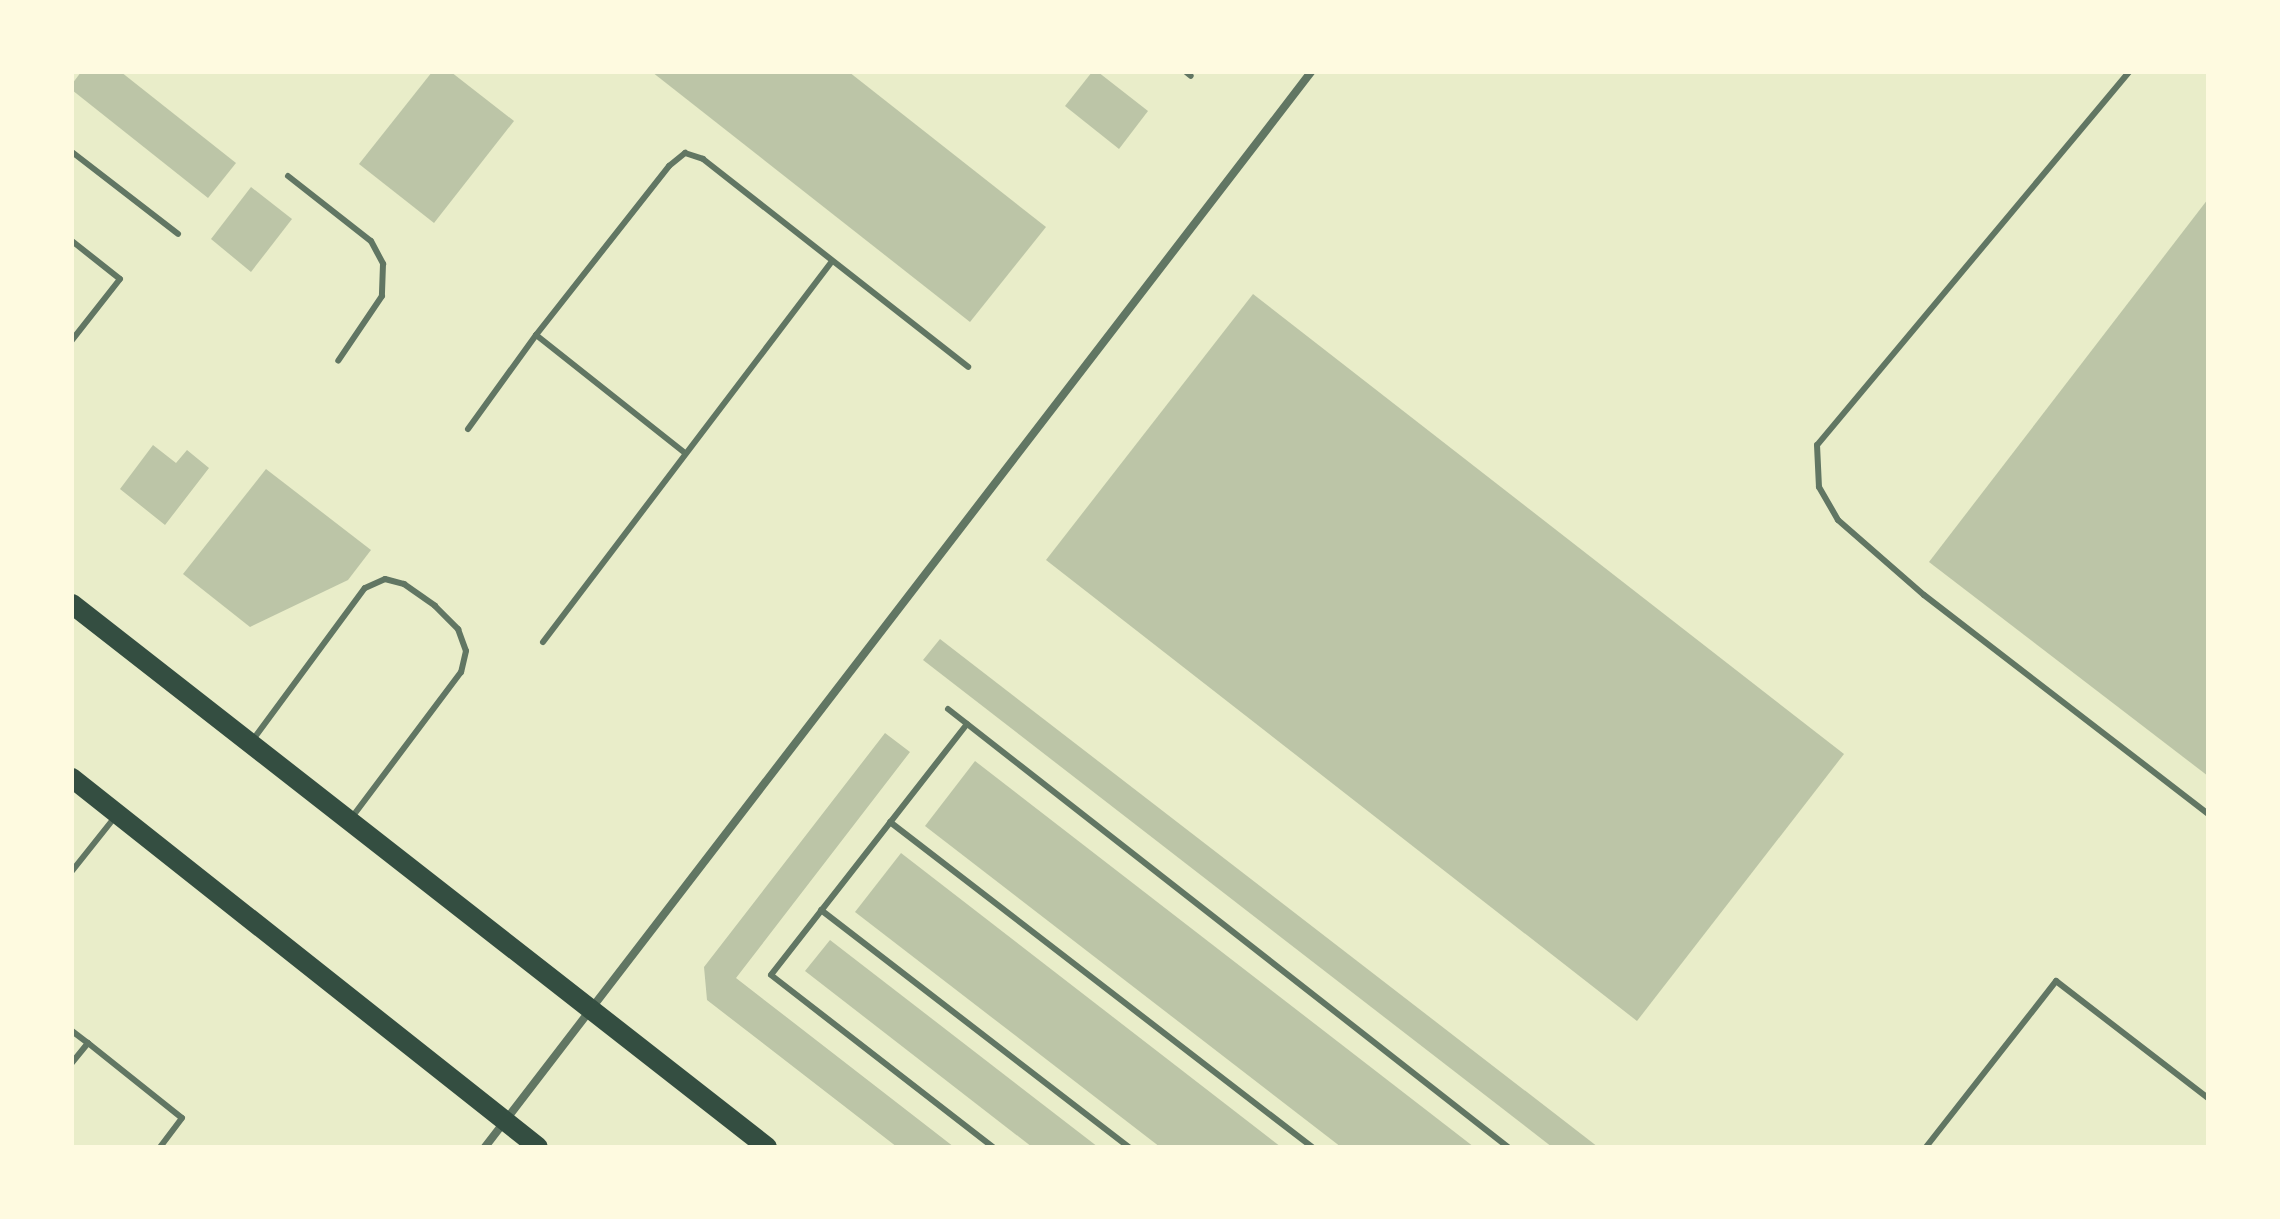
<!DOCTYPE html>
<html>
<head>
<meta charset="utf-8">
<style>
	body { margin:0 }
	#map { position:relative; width:2280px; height:1219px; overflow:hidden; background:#e9edc9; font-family:Cabin,sans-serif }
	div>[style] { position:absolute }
	.building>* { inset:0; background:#bcc5a7 }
	.service>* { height:6px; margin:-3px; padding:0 3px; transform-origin:3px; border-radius:3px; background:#617663 }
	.minor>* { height:8px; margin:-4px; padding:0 4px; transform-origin:4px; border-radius:4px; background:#617663 }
	.primary>* { height:20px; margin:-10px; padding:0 10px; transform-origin:10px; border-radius:10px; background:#344e41 }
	span { translate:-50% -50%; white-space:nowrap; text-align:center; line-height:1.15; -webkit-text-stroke:7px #fefae0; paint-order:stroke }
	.frame { position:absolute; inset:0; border:74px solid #fefae0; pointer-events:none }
</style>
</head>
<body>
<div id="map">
	<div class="building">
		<i style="clip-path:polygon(81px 72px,121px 72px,236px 163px,208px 198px,72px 90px,72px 84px)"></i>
		<i style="clip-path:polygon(432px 72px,451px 72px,514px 121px,434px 223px,359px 164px)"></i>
		<i style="clip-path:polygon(652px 72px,849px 72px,1046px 227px,970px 322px)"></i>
		<i style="clip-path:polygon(1092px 72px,1098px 72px,1148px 111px,1119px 149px,1065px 106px)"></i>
		<i style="clip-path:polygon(251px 187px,292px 219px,251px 272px,211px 239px)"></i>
		<i style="clip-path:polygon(2208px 199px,2208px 776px,1929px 562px)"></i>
		<i style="clip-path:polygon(1253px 294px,1844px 754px,1637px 1021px,1046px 560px)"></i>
		<i style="clip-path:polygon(153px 445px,176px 463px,187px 450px,209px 468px,165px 525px,120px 489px)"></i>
		<i style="clip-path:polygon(266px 469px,371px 550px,348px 580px,250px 627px,183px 574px)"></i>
		<i style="clip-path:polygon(940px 639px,1598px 1147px,1552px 1147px,923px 660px)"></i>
		<i style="clip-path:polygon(885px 733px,910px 752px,736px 978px,954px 1147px,897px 1147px,707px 1000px,704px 967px)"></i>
		<i style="clip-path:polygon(975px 761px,1474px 1147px,1341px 1147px,925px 826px)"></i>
		<i style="clip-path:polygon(901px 853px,1281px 1147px,1160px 1147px,855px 912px)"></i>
		<i style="clip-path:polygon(830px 940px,1098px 1147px,1032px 1147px,805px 971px)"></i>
	</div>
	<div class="service">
		<i style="left:1186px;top:72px;width:6px;rotate:39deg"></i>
		<i style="left:2129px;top:72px;width:486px;rotate:129.9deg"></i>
		<i style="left:1817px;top:445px;width:42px;rotate:87.3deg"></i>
		<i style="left:1819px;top:487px;width:38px;rotate:60deg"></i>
		<i style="left:1838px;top:520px;width:114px;rotate:41.1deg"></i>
		<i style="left:1924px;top:595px;width:359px;rotate:37.6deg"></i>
		<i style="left:72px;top:152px;width:134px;rotate:37.7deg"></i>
		<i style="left:288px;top:176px;width:105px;rotate:38.1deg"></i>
		<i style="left:371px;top:241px;width:26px;rotate:62deg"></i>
		<i style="left:383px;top:264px;width:32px;rotate:92deg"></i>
		<i style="left:382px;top:296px;width:78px;rotate:124.1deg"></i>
		<i style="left:72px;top:241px;width:61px;rotate:38.4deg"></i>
		<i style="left:120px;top:279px;width:78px;rotate:128.2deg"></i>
		<i style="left:468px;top:429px;width:116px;rotate:-54.1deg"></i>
		<i style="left:685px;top:453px;width:190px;rotate:-141.6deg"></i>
		<i style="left:536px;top:335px;width:215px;rotate:-51.8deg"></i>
		<i style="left:669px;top:166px;width:21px;rotate:-39deg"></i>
		<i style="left:685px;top:153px;width:19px;rotate:18deg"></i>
		<i style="left:703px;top:159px;width:337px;rotate:38.1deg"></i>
		<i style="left:543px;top:642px;width:478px;rotate:-52.8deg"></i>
		<i style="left:948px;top:709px;width:711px;rotate:38.03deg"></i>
		<i style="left:967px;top:724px;width:318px;rotate:128deg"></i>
		<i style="left:771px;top:975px;width:281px;rotate:37.8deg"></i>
		<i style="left:252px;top:741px;width:190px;rotate:-53.6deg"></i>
		<i style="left:365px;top:588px;width:22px;rotate:-24deg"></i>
		<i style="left:385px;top:579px;width:20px;rotate:15deg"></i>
		<i style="left:404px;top:584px;width:38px;rotate:35deg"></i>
		<i style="left:435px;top:606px;width:33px;rotate:45deg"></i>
		<i style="left:458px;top:629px;width:23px;rotate:70deg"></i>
		<i style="left:466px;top:651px;width:22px;rotate:103deg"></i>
		<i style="left:461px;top:672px;width:181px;rotate:126.9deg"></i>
		<i style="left:890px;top:822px;width:533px;rotate:37.6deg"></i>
		<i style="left:72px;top:871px;width:69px;rotate:-51.5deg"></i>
		<i style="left:821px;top:910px;width:389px;rotate:37.6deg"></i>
		<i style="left:72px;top:1031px;width:20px;rotate:37deg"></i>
		<i style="left:88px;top:1043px;width:26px;rotate:129deg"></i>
		<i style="left:88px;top:1043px;width:120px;rotate:38.6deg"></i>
		<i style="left:182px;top:1118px;width:36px;rotate:127deg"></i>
		<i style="left:1926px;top:1147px;width:211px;rotate:-51.9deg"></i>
		<i style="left:2056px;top:981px;width:192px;rotate:37.6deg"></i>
	</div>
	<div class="minor">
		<i style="left:485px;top:1147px;width:1356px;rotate:-52.46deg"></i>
	</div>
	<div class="primary">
		<i style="left:72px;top:604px;width:882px;rotate:38deg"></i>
		<i style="left:72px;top:778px;width:594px;rotate:38.37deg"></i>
	</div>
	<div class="frame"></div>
</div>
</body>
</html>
